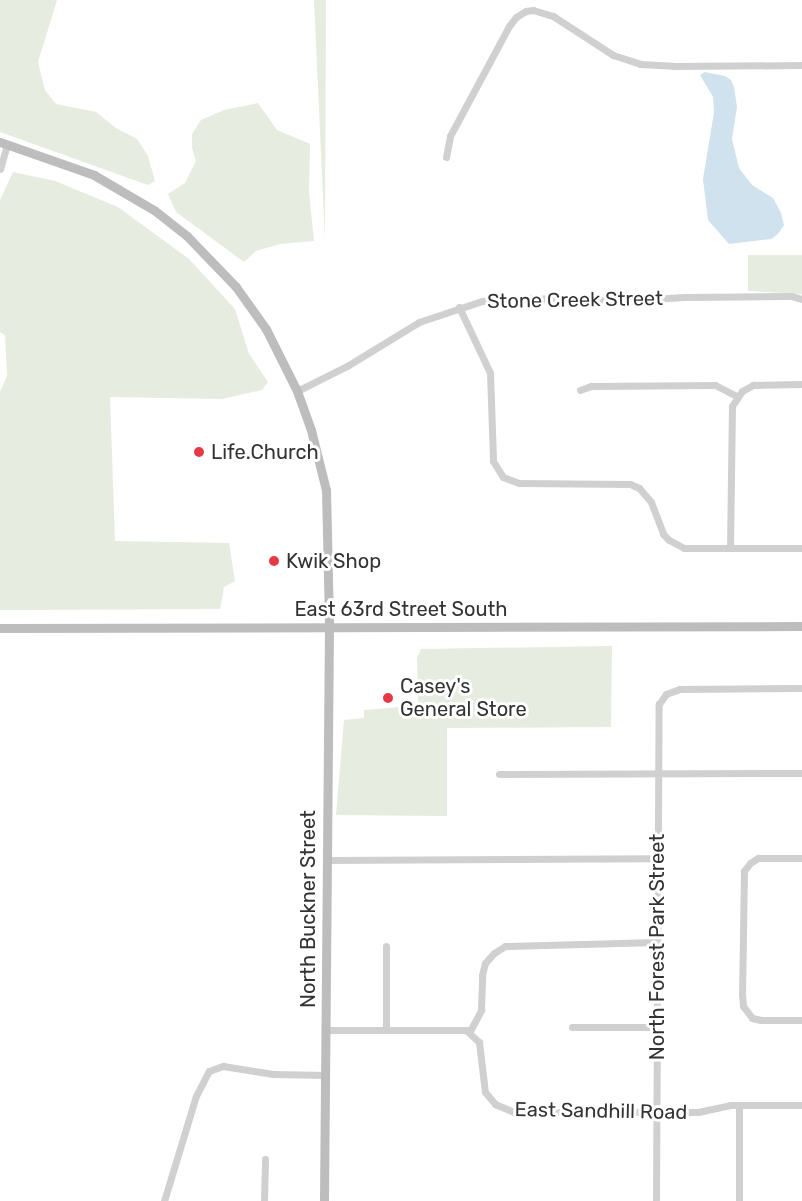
<!DOCTYPE html>
<html>
<head>
<meta charset="utf-8">
<style>
	body { margin:0 }
	#map { position:relative; width:802px; height:1201px; overflow:hidden; background:#fff; font-family:Rubik,sans-serif }
	div>[style] { position:absolute }
	.green>* { inset:0; background:#e6ecdf }
	.water>* { inset:0; background:#cfe2ee }
	.minor>* { height:7px; margin:-3.5px; padding:0 3.5px; transform-origin:3.5px; border-radius:3.5px; background:#d0d0d0 }
	.secondary>* { height:9px; margin:-4.5px; padding:0 4.5px; transform-origin:4.5px; border-radius:4.5px; background:#bdbdbd }
	.dots>* { width:16px; height:16px; translate:-50% -50%; box-sizing:border-box; border:3px solid #fff; border-radius:50% }
	span { translate:-50% -50%; white-space:nowrap; text-align:center; line-height:1.15; -webkit-text-stroke:6px #fff; paint-order:stroke }
	.street-label { font-size:20px; color:#333 }
	.poi-label { font-size:20px; color:#333 }
	.left { translate:0 -50%; text-align:left }
</style>
</head>
<body>
<div id="map">
	<div class="green">
		<i style="clip-path:polygon(0 0,57px 0,38px 62px,45px 90px,56px 104px,96px 112px,116px 128px,137px 139px,148px 156px,155px 181px,148px 185px,0 132px)"></i>
		<i style="clip-path:polygon(314px 0,326px 0,325px 240px)"></i>
		<i style="clip-path:polygon(258px 103px,277px 130px,310px 144px,309px 192px,314px 241px,280px 244px,256px 251px,244px 262px,176px 212px,168px 194px,185px 183px,196px 161px,192px 148px,192px 134px,201px 120px,224px 110px)"></i>
		<i style="clip-path:polygon(13px 172px,55px 181px,118px 207px,189px 259px,235px 309px,249px 354px,268px 382px,262px 390px,222px 399px,110px 397px,115px 541px,229px 543px,235px 581px,224px 587px,220px 609px,0 610px,0 392px,7px 376px,5px 335px,0 332px,0 200px)"></i>
		<i style="clip-path:polygon(748px 255px,802px 255px,802px 294px,748px 291px)"></i>
		<i style="clip-path:polygon(612px 646px,611px 727px,447px 728px,447px 816px,336px 815px,344px 720px,364px 718px,364px 710px,413px 706px,418px 703px,417px 658px,421px 649px)"></i>
	</div>
	<div class="water">
		<i style="clip-path:polygon(705px 72px,725px 76px,731px 80px,734px 87px,737px 107px,732px 139px,739px 168px,752px 185px,773px 198px,781px 213px,784px 225px,778px 234px,771px 239px,729px 244px,708px 220px,703px 179px,714px 112px,713px 97px,700px 75px)"></i>
	</div>
	<div class="minor">
		<i style="left:446px;top:157px;width:21px;rotate:-79deg"></i>
		<i style="left:450px;top:136px;width:125px;rotate:-61.8deg"></i>
		<i style="left:509px;top:26px;width:11px;rotate:-52deg"></i>
		<i style="left:516px;top:17px;width:12px;rotate:-31deg"></i>
		<i style="left:526px;top:11px;width:7px;rotate:-8deg"></i>
		<i style="left:533px;top:10px;width:21px;rotate:17deg"></i>
		<i style="left:553px;top:16px;width:72px;rotate:33deg"></i>
		<i style="left:613px;top:55px;width:28px;rotate:18deg"></i>
		<i style="left:640px;top:64px;width:33px;rotate:3deg"></i>
		<i style="left:673px;top:66px;width:129px;rotate:-0.4deg"></i>
		<i style="left:0;top:169px;width:26px;rotate:-74deg"></i>
		<i style="left:459px;top:307px;width:73px;rotate:64.8deg"></i>
		<i style="left:490px;top:373px;width:88px;rotate:88deg"></i>
		<i style="left:493px;top:461px;width:19px;rotate:58deg"></i>
		<i style="left:503px;top:477px;width:17px;rotate:21deg"></i>
		<i style="left:519px;top:483px;width:111px;rotate:0.5deg"></i>
		<i style="left:630px;top:484px;width:10px;rotate:24deg"></i>
		<i style="left:639px;top:488px;width:18px;rotate:49deg"></i>
		<i style="left:651px;top:502px;width:34px;rotate:69deg"></i>
		<i style="left:663px;top:534px;width:8px;rotate:45deg"></i>
		<i style="left:669px;top:540px;width:17px;rotate:28deg"></i>
		<i style="left:684px;top:548px;width:118px"></i>
		<i style="left:580px;top:390px;width:12px;rotate:-20deg"></i>
		<i style="left:591px;top:386px;width:124px;rotate:-0.5deg"></i>
		<i style="left:715px;top:385px;width:25px;rotate:27deg"></i>
		<i style="left:297px;top:391px;width:56px;rotate:-26.6deg"></i>
		<i style="left:347px;top:366px;width:84px;rotate:-31.4deg"></i>
		<i style="left:419px;top:322px;width:66px;rotate:-18.4deg"></i>
		<i style="left:482px;top:301px;width:25px;rotate:-7deg"></i>
		<i style="left:507px;top:298px;width:130px;rotate:0.9deg"></i>
		<i style="left:637px;top:300px;width:47px;rotate:-3.7deg"></i>
		<i style="left:684px;top:297px;width:107px;rotate:-0.5deg"></i>
		<i style="left:791px;top:296px;width:11px;rotate:15deg"></i>
		<i style="left:730px;top:548px;width:142px;rotate:-89.2deg"></i>
		<i style="left:732px;top:406px;width:18px;rotate:-56deg"></i>
		<i style="left:742px;top:391px;width:13px;rotate:-29deg"></i>
		<i style="left:753px;top:385px;width:49px;rotate:-1.2deg"></i>
		<i style="left:499px;top:774px;width:303px;rotate:-0.2deg"></i>
		<i style="left:802px;top:858px;width:44px;rotate:180deg"></i>
		<i style="left:758px;top:858px;width:9px;rotate:148deg"></i>
		<i style="left:750px;top:863px;width:10px;rotate:127deg"></i>
		<i style="left:744px;top:871px;width:123px;rotate:90.9deg"></i>
		<i style="left:742px;top:994px;width:12px;rotate:85deg"></i>
		<i style="left:743px;top:1006px;width:15px;rotate:53deg"></i>
		<i style="left:752px;top:1018px;width:9px;rotate:13deg"></i>
		<i style="left:761px;top:1020px;width:41px"></i>
		<i style="left:326px;top:860px;width:331px;rotate:-0.3deg"></i>
		<i style="left:386px;top:946px;width:83px;rotate:90deg"></i>
		<i style="left:572px;top:1027px;width:85px"></i>
		<i style="left:325px;top:1030px;width:141px"></i>
		<i style="left:466px;top:1030px;width:18px;rotate:43deg"></i>
		<i style="left:479px;top:1042px;width:50px;rotate:83.2deg"></i>
		<i style="left:485px;top:1092px;width:16px;rotate:50deg"></i>
		<i style="left:495px;top:1104px;width:21px;rotate:23deg"></i>
		<i style="left:514px;top:1112px;width:184px"></i>
		<i style="left:698px;top:1112px;width:33px;rotate:-12deg"></i>
		<i style="left:730px;top:1105px;width:72px"></i>
		<i style="left:470px;top:1031px;width:24px;rotate:-62deg"></i>
		<i style="left:481px;top:1010px;width:35px;rotate:-88deg"></i>
		<i style="left:482px;top:975px;width:12px;rotate:-76deg"></i>
		<i style="left:485px;top:963px;width:13px;rotate:-48deg"></i>
		<i style="left:494px;top:953px;width:13px;rotate:-32deg"></i>
		<i style="left:505px;top:946px;width:152px;rotate:-1.5deg"></i>
		<i style="left:164px;top:1201px;width:110px;rotate:-73.1deg"></i>
		<i style="left:196px;top:1096px;width:28px;rotate:-63deg"></i>
		<i style="left:209px;top:1071px;width:15px;rotate:-20deg"></i>
		<i style="left:223px;top:1066px;width:51px;rotate:9.1deg"></i>
		<i style="left:273px;top:1074px;width:52px;rotate:1.1deg"></i>
		<i style="left:264px;top:1201px;width:42px;rotate:-88.6deg"></i>
		<i style="left:656px;top:1201px;width:497px;rotate:-89.7deg"></i>
		<i style="left:659px;top:704px;width:12px;rotate:-55deg"></i>
		<i style="left:666px;top:694px;width:15px;rotate:-20deg"></i>
		<i style="left:680px;top:689px;width:122px;rotate:-0.5deg"></i>
		<i style="left:739px;top:1201px;width:96px;rotate:-90deg"></i>
	</div>
	<div class="secondary">
		<i style="left:0;top:142px;width:100px;rotate:19.3deg"></i>
		<i style="left:94px;top:175px;width:69px;rotate:30.3deg"></i>
		<i style="left:154px;top:210px;width:42px;rotate:38.2deg"></i>
		<i style="left:187px;top:236px;width:71px;rotate:46.1deg"></i>
		<i style="left:236px;top:287px;width:52px;rotate:54.5deg"></i>
		<i style="left:266px;top:329px;width:69px;rotate:63.4deg"></i>
		<i style="left:297px;top:391px;width:41px;rotate:70.3deg"></i>
		<i style="left:311px;top:430px;width:62px;rotate:76deg"></i>
		<i style="left:326px;top:490px;width:137px;rotate:88.7deg"></i>
		<i style="left:329px;top:627px;width:574px;rotate:90.5deg"></i>
		<i style="left:0;top:628px;width:802px;rotate:-0.14deg"></i>
	</div>
	<div class="dots">
		<i style="left:199px;top:452px;background:#e63946"></i>
		<i style="left:274px;top:561px;background:#e63946"></i>
		<i style="left:388px;top:698px;background:#e63946"></i>
	</div>
	<div class="street-label">
		<span style="left:575px;top:300px;rotate:-1deg">Stone Creek Street</span>
		<span style="left:401px;top:609px">East 63rd Street South</span>
		<span style="left:308px;top:909px;rotate:-90deg">North Buckner Street</span>
		<span style="left:657px;top:947px;rotate:-90deg">North Forest Park Street</span>
		<span style="left:601px;top:1111px;rotate:1deg">East Sandhill Road</span>
	</div>
	<div class="poi-label">
		<span class="left" style="left:211px;top:452px">Life.Church</span>
		<span class="left" style="left:286px;top:561px">Kwik Shop</span>
		<span class="left" style="left:400px;top:698px">Casey's<br>General Store</span>
	</div>
</div>
</body>
</html>
